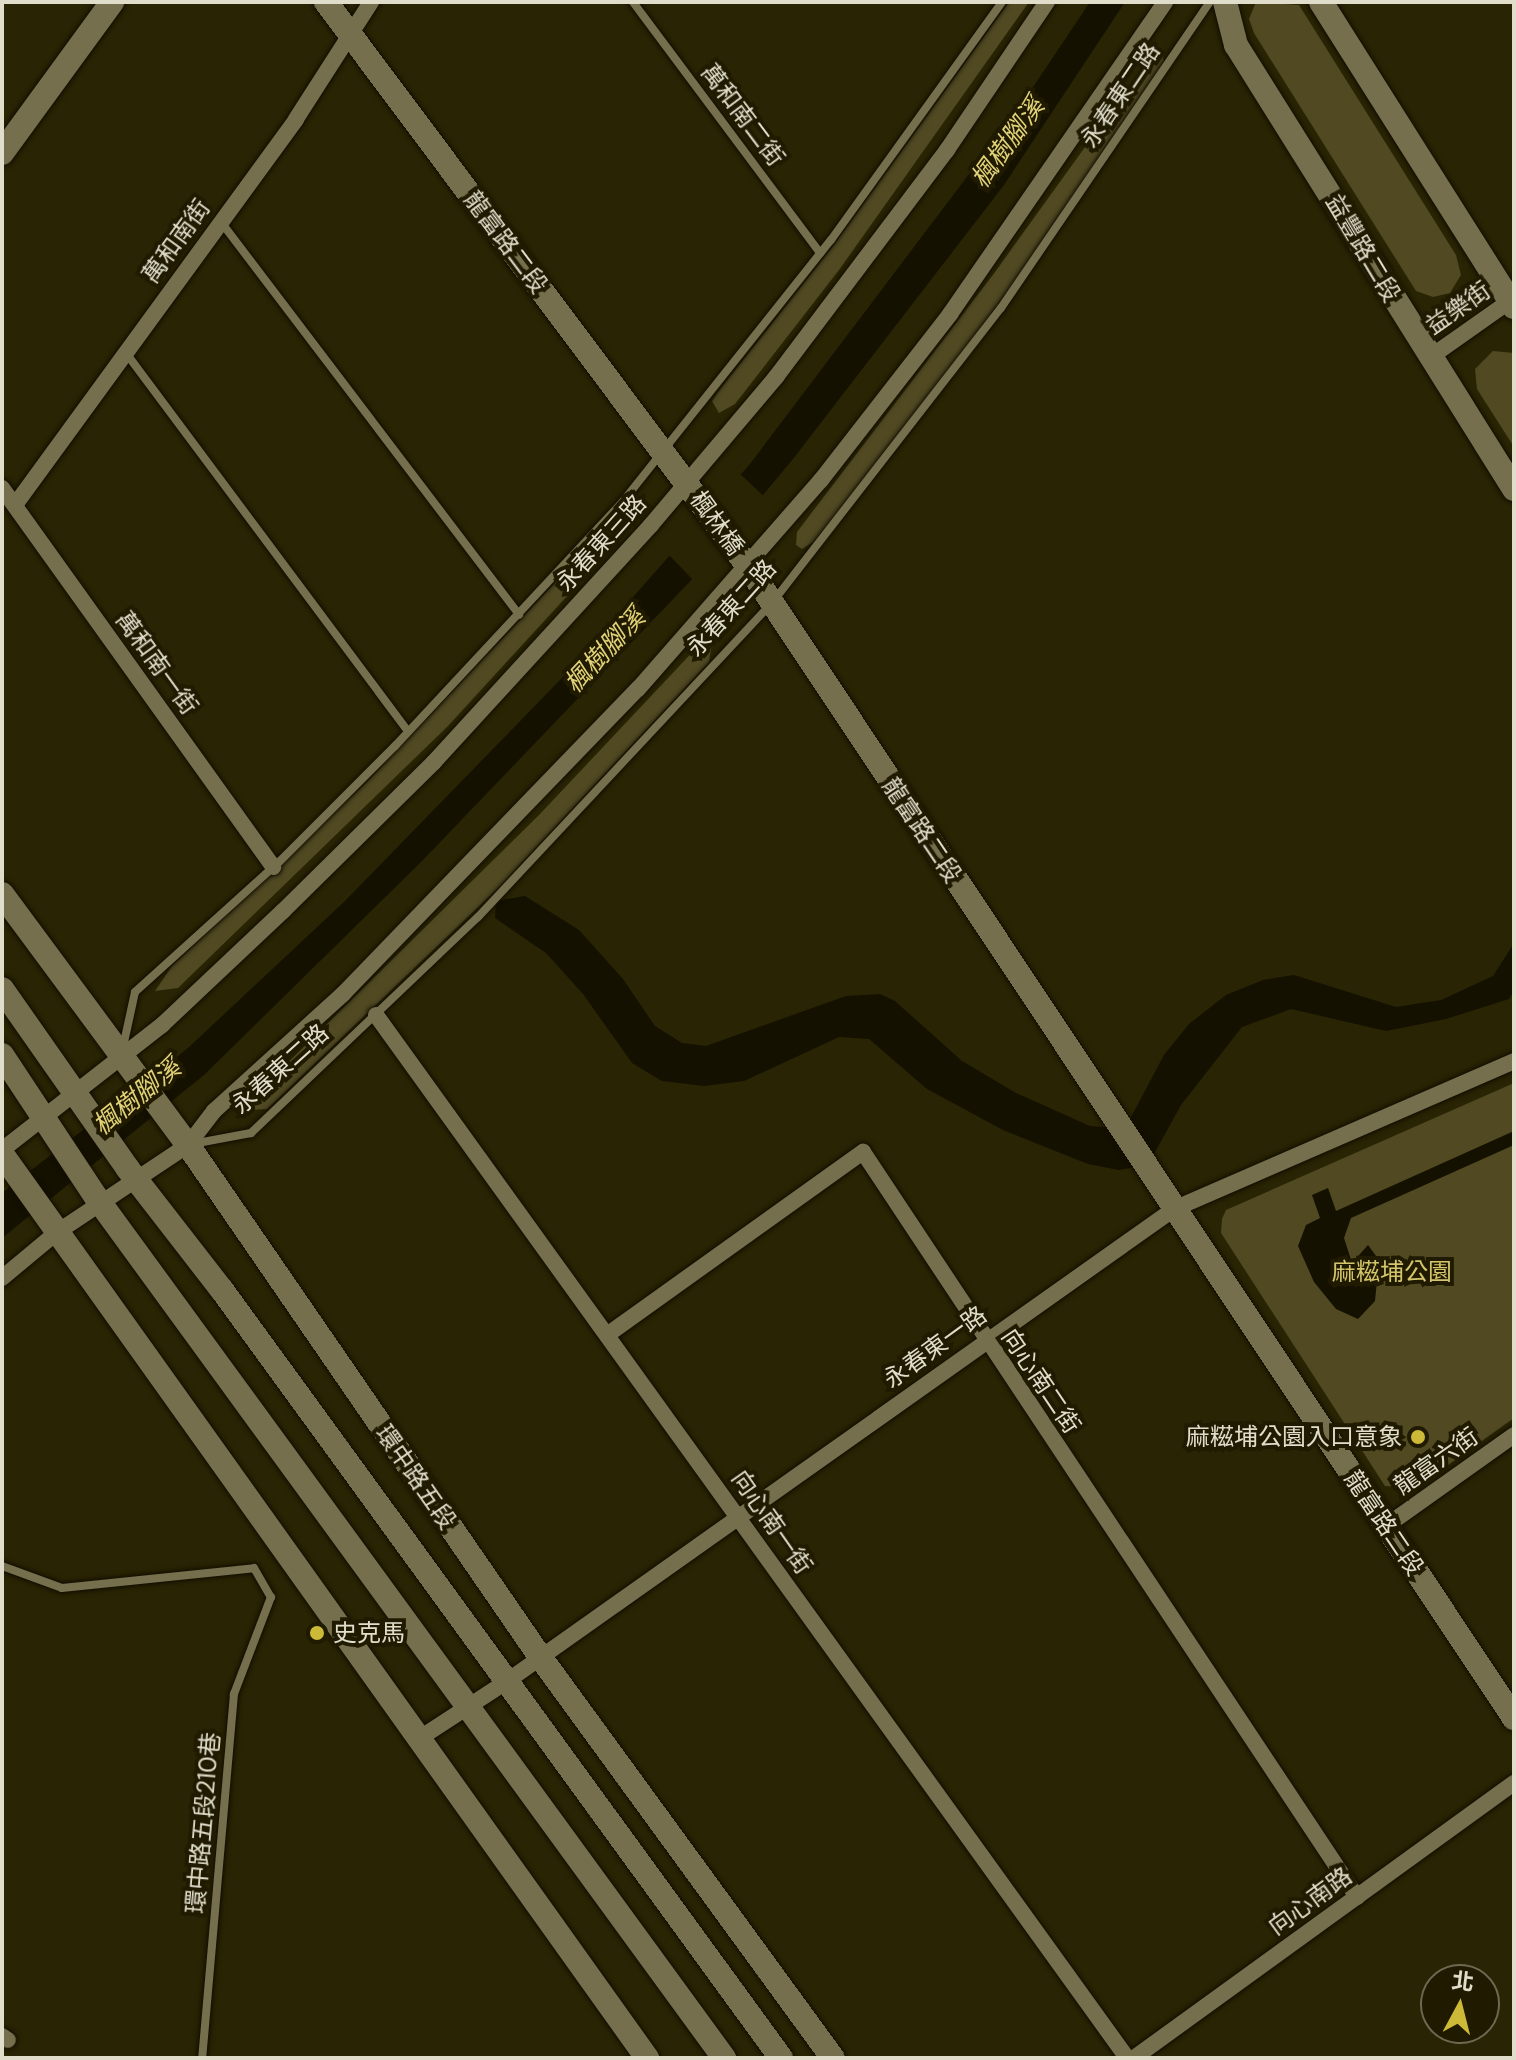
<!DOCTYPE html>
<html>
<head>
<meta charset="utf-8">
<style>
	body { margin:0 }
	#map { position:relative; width:1516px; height:2060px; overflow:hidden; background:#292403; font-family:"DM Sans","Noto Sans TC",sans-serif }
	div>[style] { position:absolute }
	.green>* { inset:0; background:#504922 }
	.water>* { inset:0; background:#141101 }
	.pier>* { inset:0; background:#292403 }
	.roads { filter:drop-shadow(0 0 2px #110d00) drop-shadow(0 0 2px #110d00) }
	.lane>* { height:8px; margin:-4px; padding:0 4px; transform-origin:4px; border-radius:4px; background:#756f4d }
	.street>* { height:16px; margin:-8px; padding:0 8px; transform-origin:8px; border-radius:8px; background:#756f4d }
	.secondary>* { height:24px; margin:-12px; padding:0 12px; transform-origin:12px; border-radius:12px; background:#756f4d }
	.dots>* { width:22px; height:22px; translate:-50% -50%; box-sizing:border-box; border:4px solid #201a00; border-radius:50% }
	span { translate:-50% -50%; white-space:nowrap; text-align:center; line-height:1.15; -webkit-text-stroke:8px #201a00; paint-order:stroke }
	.street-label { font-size:24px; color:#e0ddcb }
	.park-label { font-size:24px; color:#d4c56b }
	.poi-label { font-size:24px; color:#e0ddcb }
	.right { translate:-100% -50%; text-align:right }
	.left { translate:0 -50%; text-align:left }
	.water-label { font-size:26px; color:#e1d278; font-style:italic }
	.frame { position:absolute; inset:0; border:4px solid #e0ddcb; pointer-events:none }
	.north { position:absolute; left:1420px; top:1964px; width:80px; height:80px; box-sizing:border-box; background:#201a00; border:2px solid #6d6851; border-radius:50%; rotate:7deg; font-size:22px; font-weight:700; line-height:32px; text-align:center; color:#e0ddcb }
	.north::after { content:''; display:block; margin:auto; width:28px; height:36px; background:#cdb938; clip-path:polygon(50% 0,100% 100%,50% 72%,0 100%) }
</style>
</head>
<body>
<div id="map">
	<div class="green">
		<i style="clip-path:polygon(1009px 2px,1029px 2px,839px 270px,735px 404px,719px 413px,712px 401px,719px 391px,834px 245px)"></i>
		<i style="clip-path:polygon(1256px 2px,1299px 5px,1456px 255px,1461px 275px,1450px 293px,1433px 297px,1416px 291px,1254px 33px,1249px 19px)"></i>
		<i style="clip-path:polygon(1155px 50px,1161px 50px,1165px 65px,1004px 296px,873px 471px,813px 542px,802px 549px,796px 545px,797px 532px,995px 272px)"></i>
		<i style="clip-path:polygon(1493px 351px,1514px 353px,1514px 447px,1477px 389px,1475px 369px)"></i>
		<i style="clip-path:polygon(625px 509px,634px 523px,448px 726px,178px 988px,155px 991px,172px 966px,367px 782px)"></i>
		<i style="clip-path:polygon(701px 643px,711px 649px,709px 662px,499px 887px,267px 1109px,251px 1110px,252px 1098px,539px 815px)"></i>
		<i style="clip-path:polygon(1514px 1083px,1514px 1418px,1417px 1487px,1385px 1486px,1221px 1233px,1222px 1219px,1226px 1210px)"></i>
	</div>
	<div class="water">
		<i style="clip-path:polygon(1090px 2px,1125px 2px,1004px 185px,793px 459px,700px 571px,422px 861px,204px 1075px,2px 1238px,2px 1193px,188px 1048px,345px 901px,562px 678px,750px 464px,1019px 108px)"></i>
		<i style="clip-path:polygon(525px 896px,579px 930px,623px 979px,655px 1026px,682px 1043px,706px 1046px,846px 996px,880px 994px,895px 1001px,962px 1061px,1016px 1093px,1090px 1126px,1114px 1128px,1130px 1119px,1164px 1055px,1189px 1024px,1226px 995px,1263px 980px,1294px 975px,1396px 1007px,1441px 1000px,1493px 976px,1514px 943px,1514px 991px,1509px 999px,1446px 1019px,1386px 1031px,1291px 1009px,1242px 1027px,1181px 1105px,1154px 1154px,1135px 1167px,1119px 1170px,1088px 1164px,1003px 1130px,927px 1089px,869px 1039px,839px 1037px,744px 1081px,704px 1086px,662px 1081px,632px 1063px,583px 994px,546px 953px,495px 918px,496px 901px)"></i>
		<i style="clip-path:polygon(1514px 1131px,1514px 1145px,1351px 1218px,1344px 1238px,1352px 1263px,1368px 1245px,1379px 1260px,1375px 1301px,1358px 1319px,1336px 1309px,1314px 1282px,1298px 1246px,1306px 1225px,1320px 1218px,1312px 1195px,1328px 1188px,1336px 1211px)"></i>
	</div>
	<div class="pier">
		<i style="clip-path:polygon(738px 472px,766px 498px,695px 582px,667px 553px)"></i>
	</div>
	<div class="roads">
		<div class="lane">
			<i style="left:633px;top:2px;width:313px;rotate:53.3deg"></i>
			<i style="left:221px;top:222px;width:493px;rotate:52.8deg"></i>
			<i style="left:126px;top:353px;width:472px;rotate:53.3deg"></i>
			<i style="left:123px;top:1047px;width:56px;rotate:-77.7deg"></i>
			<i style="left:135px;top:992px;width:195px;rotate:-42.1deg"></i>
			<i style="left:280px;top:861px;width:163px;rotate:-45deg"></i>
			<i style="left:395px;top:746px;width:336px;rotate:-47deg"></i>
			<i style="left:624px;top:500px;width:332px;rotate:-51.5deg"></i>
			<i style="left:831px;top:240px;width:293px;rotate:-54.3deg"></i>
			<i style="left:192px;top:1144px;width:60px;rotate:-10.6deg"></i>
			<i style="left:251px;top:1133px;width:313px;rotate:-43.6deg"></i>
			<i style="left:478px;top:917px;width:430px;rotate:-46.9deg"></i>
			<i style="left:772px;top:603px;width:373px;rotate:-52.2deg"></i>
			<i style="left:1001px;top:308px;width:371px;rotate:-55.7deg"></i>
			<i style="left:2px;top:1566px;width:64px;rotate:20.1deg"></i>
			<i style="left:62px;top:1588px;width:193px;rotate:-5.9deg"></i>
			<i style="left:254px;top:1568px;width:34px;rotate:60deg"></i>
			<i style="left:271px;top:1597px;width:104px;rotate:110.9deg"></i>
			<i style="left:234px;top:1694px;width:365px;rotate:95deg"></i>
		</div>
		<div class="street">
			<i style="left:1429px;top:358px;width:104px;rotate:-35.2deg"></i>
			<i style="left:2px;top:488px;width:466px;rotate:54.4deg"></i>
			<i style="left:15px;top:505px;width:477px;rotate:-53.9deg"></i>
			<i style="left:296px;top:119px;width:139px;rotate:-57.3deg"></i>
			<i style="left:376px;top:1015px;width:1285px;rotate:54.24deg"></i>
			<i style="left:2px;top:1150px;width:203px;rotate:-38deg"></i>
			<i style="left:162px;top:1025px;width:166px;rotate:-43.3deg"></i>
			<i style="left:283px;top:911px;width:212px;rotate:-44.6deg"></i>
			<i style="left:434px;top:762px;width:321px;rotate:-47.5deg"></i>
			<i style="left:651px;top:525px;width:194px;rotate:-49.8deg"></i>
			<i style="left:776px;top:377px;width:284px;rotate:-53deg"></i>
			<i style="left:947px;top:150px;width:179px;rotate:-56deg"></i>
			<i style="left:2px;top:1278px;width:70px;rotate:-39.8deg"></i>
			<i style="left:56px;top:1233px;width:159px;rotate:-33.7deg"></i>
			<i style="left:188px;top:1145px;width:43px;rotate:-52.6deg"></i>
			<i style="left:214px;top:1111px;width:174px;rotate:-42.2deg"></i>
			<i style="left:343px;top:994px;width:424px;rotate:-46deg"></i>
			<i style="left:638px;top:689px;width:278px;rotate:-48.8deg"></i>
			<i style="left:821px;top:480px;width:210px;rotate:-52.1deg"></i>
			<i style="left:950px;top:314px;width:379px;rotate:-55.4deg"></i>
			<i style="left:607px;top:1335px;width:315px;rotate:-35.6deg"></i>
			<i style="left:863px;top:1152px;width:894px;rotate:56.45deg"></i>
			<i style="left:1386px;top:1526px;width:157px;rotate:-35.4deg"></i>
			<i style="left:420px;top:1738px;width:103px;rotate:-33.1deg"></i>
			<i style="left:506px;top:1682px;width:819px;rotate:-35.3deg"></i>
			<i style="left:1174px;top:1209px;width:371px;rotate:-23.5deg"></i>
			<i style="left:2px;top:2036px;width:7px;rotate:34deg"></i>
			<i style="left:1134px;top:2058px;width:469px;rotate:-35.9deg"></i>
		</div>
		<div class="secondary">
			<i style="left:326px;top:2px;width:703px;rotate:53.21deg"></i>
			<i style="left:747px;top:565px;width:1385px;rotate:56.37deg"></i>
			<i style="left:1225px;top:2px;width:44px;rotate:75.7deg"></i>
			<i style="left:1236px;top:45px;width:524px;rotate:57.95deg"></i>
			<i style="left:1321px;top:2px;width:361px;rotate:57.7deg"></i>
			<i style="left:2px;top:153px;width:187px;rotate:-53.9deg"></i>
			<i style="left:2px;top:894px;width:312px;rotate:53.5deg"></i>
			<i style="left:188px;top:1145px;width:623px;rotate:55.47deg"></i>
			<i style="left:541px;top:1658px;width:495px;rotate:53.9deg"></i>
			<i style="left:2px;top:989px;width:220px;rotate:55deg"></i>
			<i style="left:128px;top:1169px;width:153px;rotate:52.2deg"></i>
			<i style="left:222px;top:1290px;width:950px;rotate:53.95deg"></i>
			<i style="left:2px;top:1055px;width:170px;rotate:56.5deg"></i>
			<i style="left:96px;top:1197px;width:1066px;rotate:53.89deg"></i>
			<i style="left:2px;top:1154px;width:1111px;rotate:54.49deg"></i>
		</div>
	</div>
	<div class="dots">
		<i style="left:1418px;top:1437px;background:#cdb938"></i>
		<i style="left:317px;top:1633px;background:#cdb938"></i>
	</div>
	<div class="street-label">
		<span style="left:1120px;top:95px;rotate:-56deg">永春東二路</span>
		<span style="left:743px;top:115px;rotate:53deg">萬和南二街</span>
		<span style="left:176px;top:241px;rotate:-54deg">萬和南街</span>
		<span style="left:506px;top:242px;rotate:53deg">龍富路二段</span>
		<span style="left:1363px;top:248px;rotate:59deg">益豐路二段</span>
		<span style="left:1458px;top:308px;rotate:-35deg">益樂街</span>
		<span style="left:717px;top:523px;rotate:54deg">楓林橋</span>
		<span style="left:601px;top:543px;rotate:-48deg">永春東三路</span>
		<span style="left:731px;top:608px;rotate:-48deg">永春東二路</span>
		<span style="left:157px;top:663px;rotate:54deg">萬和南一街</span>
		<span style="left:922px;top:830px;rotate:56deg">龍富路二段</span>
		<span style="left:280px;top:1069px;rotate:-42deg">永春東二路</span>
		<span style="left:935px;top:1347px;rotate:-36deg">永春東一路</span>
		<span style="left:1041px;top:1381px;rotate:56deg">向心南二街</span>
		<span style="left:1436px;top:1461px;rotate:-35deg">龍富六街</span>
		<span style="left:416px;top:1477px;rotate:55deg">環中路五段</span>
		<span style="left:772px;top:1522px;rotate:55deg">向心南一街</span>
		<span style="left:1384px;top:1523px;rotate:56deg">龍富路二段</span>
		<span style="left:203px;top:1823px;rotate:-85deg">環中路五段210巷</span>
		<span style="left:1310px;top:1901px;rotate:-36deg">向心南路</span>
	</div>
	<div class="park-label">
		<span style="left:1392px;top:1272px">麻糍埔公園</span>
	</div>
	<div class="poi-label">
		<span class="right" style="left:1402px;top:1437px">麻糍埔公園入口意象</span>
		<span class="left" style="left:333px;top:1633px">史克馬</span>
	</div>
	<div class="water-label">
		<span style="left:1008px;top:143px;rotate:-54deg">楓樹腳溪</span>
		<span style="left:605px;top:651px;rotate:-47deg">楓樹腳溪</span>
		<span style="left:137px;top:1097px;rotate:-39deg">楓樹腳溪</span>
	</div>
	<div class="frame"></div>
	<div class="north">北</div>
</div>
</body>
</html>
